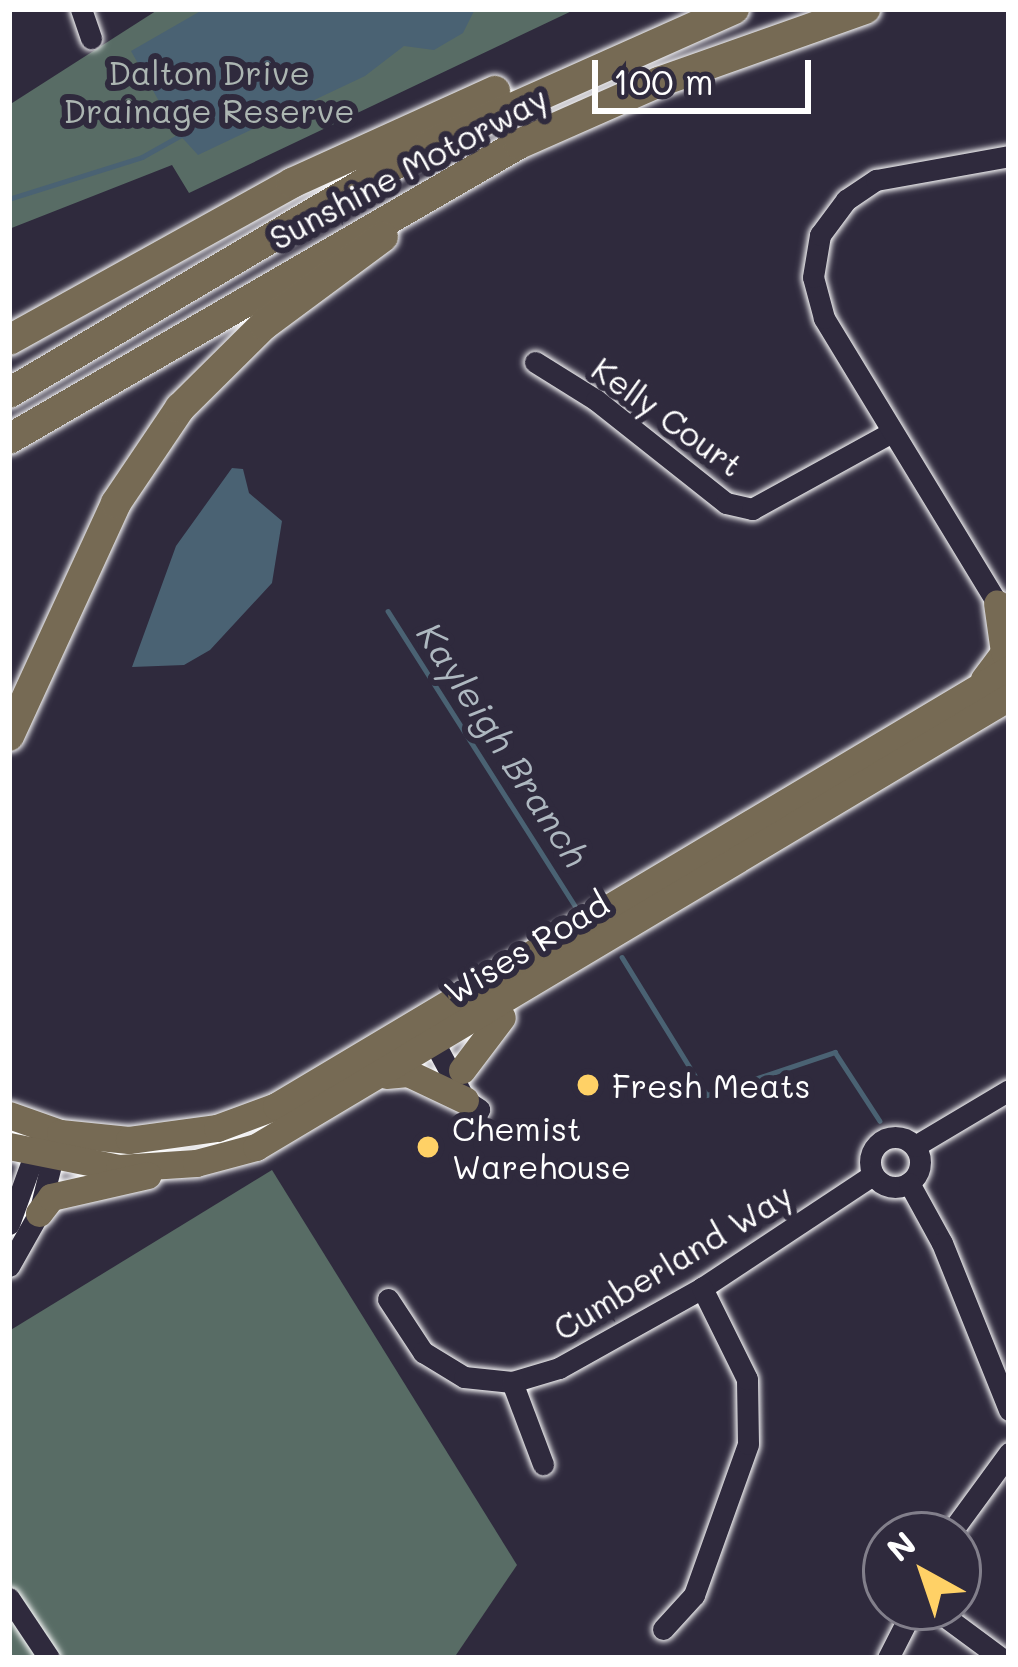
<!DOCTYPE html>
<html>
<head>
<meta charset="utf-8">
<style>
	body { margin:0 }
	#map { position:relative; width:1018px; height:1667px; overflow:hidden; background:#2f2a3d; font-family:Mali,sans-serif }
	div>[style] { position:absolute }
	.green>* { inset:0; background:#586c65 }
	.water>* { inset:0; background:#4a6273 }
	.stream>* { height:4.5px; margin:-2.25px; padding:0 2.25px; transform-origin:2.25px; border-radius:2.25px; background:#4a6273 }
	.roads { filter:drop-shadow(0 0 3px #fff) drop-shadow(0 0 3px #fff) }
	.minor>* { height:21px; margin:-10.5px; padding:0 10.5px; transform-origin:10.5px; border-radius:10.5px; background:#2f2a3d }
	.minor>.ring { margin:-10.5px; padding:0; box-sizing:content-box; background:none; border:21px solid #2f2a3d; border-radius:50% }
	.major>* { height:27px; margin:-13.5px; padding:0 13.5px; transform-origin:13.5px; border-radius:13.5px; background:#766a54 }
	.highway>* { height:30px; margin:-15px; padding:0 15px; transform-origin:15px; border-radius:15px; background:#766a54 }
	.dots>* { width:33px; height:33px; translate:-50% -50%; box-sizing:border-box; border:6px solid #2f2a3d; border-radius:50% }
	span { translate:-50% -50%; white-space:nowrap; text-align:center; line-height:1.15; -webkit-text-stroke:12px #2f2a3d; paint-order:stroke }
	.park-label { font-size:33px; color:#acb6b2 }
	.street-label { font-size:33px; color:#fff }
	.poi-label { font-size:33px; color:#fff }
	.left { translate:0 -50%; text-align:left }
	.water-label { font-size:36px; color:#aeb8c0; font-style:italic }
	.frame { position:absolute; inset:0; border:12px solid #fff; pointer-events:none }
	.north { position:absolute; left:862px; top:1511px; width:120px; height:120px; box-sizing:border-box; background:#2f2a3d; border:3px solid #827f8b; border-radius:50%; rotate:320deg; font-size:33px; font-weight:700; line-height:48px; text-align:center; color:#fff }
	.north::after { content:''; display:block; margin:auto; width:42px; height:54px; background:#ffd166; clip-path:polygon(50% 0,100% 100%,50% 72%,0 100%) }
	.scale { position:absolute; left:592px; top:60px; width:219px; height:54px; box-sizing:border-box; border:6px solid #fff; border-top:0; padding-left:15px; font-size:36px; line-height:42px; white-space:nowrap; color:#fff; -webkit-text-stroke:9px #2f2a3d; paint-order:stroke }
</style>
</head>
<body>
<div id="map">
	<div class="green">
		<i style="clip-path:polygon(159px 9px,576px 9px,189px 193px,172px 165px,9px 229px,9px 105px)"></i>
		<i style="clip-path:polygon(272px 1170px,517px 1565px,454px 1658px,9px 1658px,9px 1331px)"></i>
	</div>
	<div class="water">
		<i style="clip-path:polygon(204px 9px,475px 9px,463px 33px,434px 50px,404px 46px,365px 76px,198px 155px,175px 130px,131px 51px)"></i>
		<i style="clip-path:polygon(232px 468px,243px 469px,249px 493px,282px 521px,272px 583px,210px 650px,184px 665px,132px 667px,176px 546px)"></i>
	</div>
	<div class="stream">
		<i style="left:9px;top:199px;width:139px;rotate:-17.5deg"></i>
		<i style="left:142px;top:157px;width:47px;rotate:-29.3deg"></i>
		<i style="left:388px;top:611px;width:349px;rotate:57.6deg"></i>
		<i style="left:622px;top:957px;width:162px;rotate:58.4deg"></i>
		<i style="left:707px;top:1095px;width:135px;rotate:-18.6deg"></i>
		<i style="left:835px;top:1052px;width:82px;rotate:56.9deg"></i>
	</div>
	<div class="roads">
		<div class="minor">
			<i style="left:81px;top:9px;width:31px;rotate:71deg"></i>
			<i style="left:535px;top:362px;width:72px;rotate:31.9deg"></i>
			<i style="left:596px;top:400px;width:166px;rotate:38.4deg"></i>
			<i style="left:726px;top:503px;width:27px;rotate:13deg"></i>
			<i style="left:752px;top:509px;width:160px;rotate:-28.8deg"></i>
			<i style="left:1005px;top:616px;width:349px;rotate:-121.3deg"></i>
			<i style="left:824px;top:318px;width:42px;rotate:-105deg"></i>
			<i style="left:813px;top:277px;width:43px;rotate:-80.5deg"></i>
			<i style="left:820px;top:235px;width:44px;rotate:-53.4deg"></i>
			<i style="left:846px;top:200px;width:36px;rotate:-34deg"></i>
			<i style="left:876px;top:180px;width:135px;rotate:-10.2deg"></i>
			<i style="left:428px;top:1031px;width:78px;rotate:61.8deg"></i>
			<i style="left:465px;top:1100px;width:17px;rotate:33deg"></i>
			<i class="ring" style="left:870px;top:1137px;width:29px;height:29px"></i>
			<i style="left:915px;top:1146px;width:109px;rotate:-30.8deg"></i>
			<i style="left:909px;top:1183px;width:68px;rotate:61.2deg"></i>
			<i style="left:942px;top:1243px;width:180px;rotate:68.1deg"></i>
			<i style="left:9px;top:1224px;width:88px;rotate:-70.1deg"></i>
			<i style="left:9px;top:1266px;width:61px;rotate:-60.5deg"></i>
			<i style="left:39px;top:1213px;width:70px;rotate:-76deg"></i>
			<i style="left:388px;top:1299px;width:64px;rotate:56.6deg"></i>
			<i style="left:423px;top:1352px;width:48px;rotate:31.4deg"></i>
			<i style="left:464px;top:1377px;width:48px;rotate:5.9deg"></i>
			<i style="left:512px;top:1382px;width:49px;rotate:-16.6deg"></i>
			<i style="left:559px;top:1368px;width:164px;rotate:-29.2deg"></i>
			<i style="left:702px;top:1288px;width:205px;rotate:-33.5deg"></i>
			<i style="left:512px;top:1382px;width:88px;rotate:69.3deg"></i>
			<i style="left:949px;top:1535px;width:102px;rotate:-53.8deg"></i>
			<i style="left:9px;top:1598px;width:72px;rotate:56.3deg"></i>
			<i style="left:932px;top:1607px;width:86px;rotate:36.5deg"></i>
			<i style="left:663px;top:1629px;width:46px;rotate:-47.6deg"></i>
			<i style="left:694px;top:1595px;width:160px;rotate:-70.3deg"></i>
			<i style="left:748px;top:1444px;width:65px;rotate:-90.9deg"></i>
			<i style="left:747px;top:1379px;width:102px;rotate:-116.3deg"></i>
			<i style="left:888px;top:1658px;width:57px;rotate:-63deg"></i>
		</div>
		<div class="major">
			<i style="left:984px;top:679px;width:34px;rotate:-53deg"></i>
			<i style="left:1004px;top:652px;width:49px;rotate:-98.1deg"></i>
			<i style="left:462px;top:1070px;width:66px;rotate:-53deg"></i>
			<i style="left:386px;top:1075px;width:22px;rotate:-5deg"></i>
			<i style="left:408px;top:1073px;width:63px;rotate:25.3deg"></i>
			<i style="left:9px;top:1115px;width:54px;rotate:19.4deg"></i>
			<i style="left:60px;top:1133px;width:69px;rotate:5.8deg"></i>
			<i style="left:129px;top:1140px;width:89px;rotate:-7.8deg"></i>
			<i style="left:217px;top:1128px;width:63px;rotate:-20.4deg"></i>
			<i style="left:276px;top:1106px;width:853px;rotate:-30.8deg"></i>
			<i style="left:9px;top:1146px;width:112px;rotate:11.3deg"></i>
			<i style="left:119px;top:1168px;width:77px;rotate:-3.7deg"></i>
			<i style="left:196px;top:1163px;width:62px;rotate:-14.9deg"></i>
			<i style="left:256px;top:1147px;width:877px;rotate:-30.86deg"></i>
			<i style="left:39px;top:1213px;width:20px;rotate:-53deg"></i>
			<i style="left:51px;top:1197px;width:99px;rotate:-12.8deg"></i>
		</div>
		<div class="highway">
			<i style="left:9px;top:340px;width:324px;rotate:-29deg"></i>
			<i style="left:292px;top:183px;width:223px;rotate:-24.4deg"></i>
			<i style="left:9px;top:393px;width:488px;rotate:-30.6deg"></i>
			<i style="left:429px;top:145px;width:334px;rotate:-24deg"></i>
			<i style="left:9px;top:439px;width:589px;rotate:-30.05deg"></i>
			<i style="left:519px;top:144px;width:153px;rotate:-23.9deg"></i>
			<i style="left:659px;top:82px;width:219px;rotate:-19.5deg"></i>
			<i style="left:9px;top:736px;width:256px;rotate:-65.3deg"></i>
			<i style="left:116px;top:503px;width:115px;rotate:-56deg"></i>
			<i style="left:180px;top:408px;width:118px;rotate:-44.7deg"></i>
			<i style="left:264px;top:325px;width:148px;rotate:-36.5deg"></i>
		</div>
	</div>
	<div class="dots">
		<i style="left:588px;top:1085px;background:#ffd166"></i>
		<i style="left:428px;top:1147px;background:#ffd166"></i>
	</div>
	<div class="park-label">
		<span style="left:209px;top:91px">Dalton Drive<br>Drainage Reserve</span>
	</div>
	<div class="street-label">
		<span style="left:408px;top:167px;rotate:-28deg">Sunshine Motorway</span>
		<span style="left:668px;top:416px;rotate:36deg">Kelly Court</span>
		<span style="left:526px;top:947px;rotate:-31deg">Wises Road</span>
		<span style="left:672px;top:1261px;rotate:-31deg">Cumberland Way</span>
	</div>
	<div class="poi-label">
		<span class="left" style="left:612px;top:1085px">Fresh Meats</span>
		<span class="left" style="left:452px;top:1147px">Chemist<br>Warehouse</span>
	</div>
	<div class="water-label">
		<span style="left:504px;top:744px;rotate:57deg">Kayleigh Branch</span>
	</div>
	<div class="frame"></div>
	<div class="north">N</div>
	<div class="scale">100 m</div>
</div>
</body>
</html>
